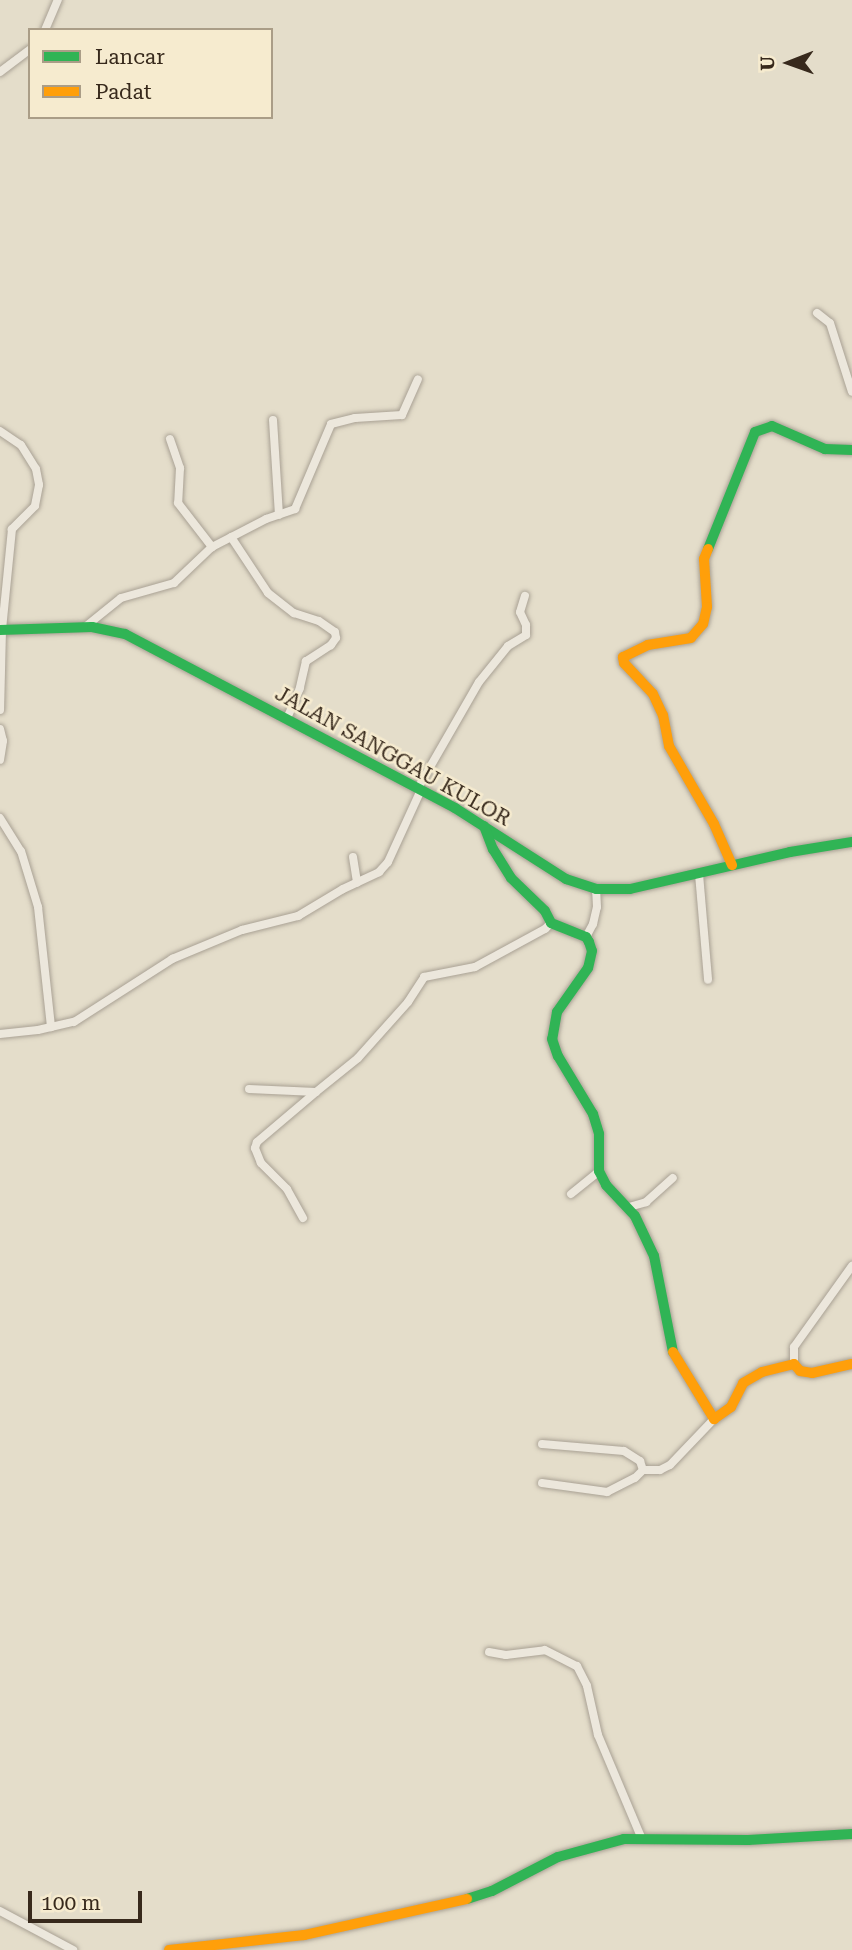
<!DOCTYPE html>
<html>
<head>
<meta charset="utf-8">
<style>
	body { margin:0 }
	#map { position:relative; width:852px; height:1950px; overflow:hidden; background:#e4ddca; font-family:"Roboto Serif",serif }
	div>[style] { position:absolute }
	.roads { filter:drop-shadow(0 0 2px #a9a194) drop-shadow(0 0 2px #a9a194) }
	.street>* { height:8px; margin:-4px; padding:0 4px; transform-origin:4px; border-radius:4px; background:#ece7dc }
	.fast>* { height:10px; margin:-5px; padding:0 5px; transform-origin:5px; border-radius:5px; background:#30b455 }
	.slow>* { height:10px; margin:-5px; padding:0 5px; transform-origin:5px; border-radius:5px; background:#ff9f0a }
	span { translate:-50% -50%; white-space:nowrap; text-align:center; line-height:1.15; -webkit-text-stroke:5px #f6ebcf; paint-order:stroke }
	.street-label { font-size:21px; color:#37291c }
	.legend { position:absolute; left:28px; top:28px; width:245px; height:91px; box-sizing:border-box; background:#f6ebcf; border:2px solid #aa9d87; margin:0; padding:9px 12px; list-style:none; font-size:21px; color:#37291c }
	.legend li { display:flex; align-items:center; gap:14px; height:35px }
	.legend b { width:35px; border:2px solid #aa9d87 }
	.north { position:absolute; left:754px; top:28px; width:70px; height:70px; -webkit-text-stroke:5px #f6ebcf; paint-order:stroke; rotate:269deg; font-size:19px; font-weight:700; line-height:28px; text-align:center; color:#37291c }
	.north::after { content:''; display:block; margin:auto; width:24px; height:32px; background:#37291c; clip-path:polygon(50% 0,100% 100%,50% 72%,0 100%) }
	.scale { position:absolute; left:28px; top:1891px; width:114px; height:32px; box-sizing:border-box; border:4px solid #37291c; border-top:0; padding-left:9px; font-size:21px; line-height:24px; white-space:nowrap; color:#37291c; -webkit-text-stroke:5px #f6ebcf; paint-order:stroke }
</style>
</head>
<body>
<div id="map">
	<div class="roads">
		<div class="street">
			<i style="left:45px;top:30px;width:33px;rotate:-67deg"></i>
			<i style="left:0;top:72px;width:38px;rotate:-37deg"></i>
			<i style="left:817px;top:313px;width:16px;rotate:38deg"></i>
			<i style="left:830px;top:323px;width:72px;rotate:72.3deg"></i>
			<i style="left:273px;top:420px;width:95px;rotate:86.4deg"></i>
			<i style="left:0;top:431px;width:25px;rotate:34deg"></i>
			<i style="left:21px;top:445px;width:28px;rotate:58deg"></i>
			<i style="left:36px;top:469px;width:16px;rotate:79deg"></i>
			<i style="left:39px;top:485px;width:21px;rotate:101deg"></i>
			<i style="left:35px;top:506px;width:33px;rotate:135deg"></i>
			<i style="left:12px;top:529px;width:101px;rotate:95.7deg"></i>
			<i style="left:2px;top:630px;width:80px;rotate:91.4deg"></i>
			<i style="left:170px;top:439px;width:31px;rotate:71deg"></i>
			<i style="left:180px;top:468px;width:35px;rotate:93deg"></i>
			<i style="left:178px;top:503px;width:56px;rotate:52.3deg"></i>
			<i style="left:231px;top:537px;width:67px;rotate:56.5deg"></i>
			<i style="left:268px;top:593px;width:33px;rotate:38deg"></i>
			<i style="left:294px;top:613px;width:26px;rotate:18deg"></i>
			<i style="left:319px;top:621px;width:19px;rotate:35deg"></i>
			<i style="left:335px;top:632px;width:6px;rotate:81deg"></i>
			<i style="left:336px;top:638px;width:9px;rotate:126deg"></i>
			<i style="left:331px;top:645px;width:30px;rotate:147deg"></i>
			<i style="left:306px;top:661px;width:28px;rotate:103deg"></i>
			<i style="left:300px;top:688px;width:34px;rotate:113deg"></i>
			<i style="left:85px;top:627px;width:46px;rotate:-38.9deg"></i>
			<i style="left:121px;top:598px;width:55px;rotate:-15.8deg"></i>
			<i style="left:174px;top:583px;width:52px;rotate:-43.5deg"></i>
			<i style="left:212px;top:547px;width:61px;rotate:-27.4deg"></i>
			<i style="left:266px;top:519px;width:31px;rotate:-19deg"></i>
			<i style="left:295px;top:509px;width:92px;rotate:-67deg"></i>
			<i style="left:331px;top:424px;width:25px;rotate:-14deg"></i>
			<i style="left:355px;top:418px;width:47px;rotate:-3.7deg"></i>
			<i style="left:402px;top:415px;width:39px;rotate:-66deg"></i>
			<i style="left:0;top:729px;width:12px;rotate:76deg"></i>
			<i style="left:3px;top:741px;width:19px;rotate:99deg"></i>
			<i style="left:418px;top:788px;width:122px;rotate:-60.1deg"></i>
			<i style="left:479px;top:682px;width:46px;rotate:-51.1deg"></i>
			<i style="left:508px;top:646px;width:21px;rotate:-31deg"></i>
			<i style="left:526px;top:635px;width:10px;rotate:-90deg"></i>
			<i style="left:526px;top:625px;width:14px;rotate:-115deg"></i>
			<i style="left:520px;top:612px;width:17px;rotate:-73deg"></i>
			<i style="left:0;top:818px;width:39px;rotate:58deg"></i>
			<i style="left:21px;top:851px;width:59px;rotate:73.1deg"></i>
			<i style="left:38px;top:907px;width:121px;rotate:83.8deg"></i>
			<i style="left:353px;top:857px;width:26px;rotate:81deg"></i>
			<i style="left:699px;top:874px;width:106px;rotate:85.1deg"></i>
			<i style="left:586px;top:937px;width:15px;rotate:-62deg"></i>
			<i style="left:593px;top:924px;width:17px;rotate:-77deg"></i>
			<i style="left:597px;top:907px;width:18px;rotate:-93deg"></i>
			<i style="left:0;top:1034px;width:38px;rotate:-6deg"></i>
			<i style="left:38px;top:1030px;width:37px;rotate:-13deg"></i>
			<i style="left:74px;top:1022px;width:117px;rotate:-32.7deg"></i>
			<i style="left:172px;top:959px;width:76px;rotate:-22.5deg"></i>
			<i style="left:242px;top:930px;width:58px;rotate:-14deg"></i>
			<i style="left:298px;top:916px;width:52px;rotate:-31deg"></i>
			<i style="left:343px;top:889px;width:40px;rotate:-25deg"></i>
			<i style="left:379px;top:872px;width:13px;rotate:-48deg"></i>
			<i style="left:388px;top:862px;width:79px;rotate:-65.4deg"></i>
			<i style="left:249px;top:1089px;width:67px;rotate:2.6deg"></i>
			<i style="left:316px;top:1092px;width:54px;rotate:-39deg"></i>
			<i style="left:358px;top:1058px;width:75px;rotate:-48.2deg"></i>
			<i style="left:408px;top:1002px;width:30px;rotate:-57deg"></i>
			<i style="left:424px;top:977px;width:52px;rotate:-11.1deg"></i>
			<i style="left:475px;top:967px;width:80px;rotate:-28.5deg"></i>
			<i style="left:545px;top:929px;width:8px;rotate:-45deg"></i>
			<i style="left:571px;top:1194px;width:36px;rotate:-39deg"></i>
			<i style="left:629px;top:1207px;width:18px;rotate:-16deg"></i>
			<i style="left:646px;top:1202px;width:36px;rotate:-42deg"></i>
			<i style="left:303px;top:1218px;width:33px;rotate:-119deg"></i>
			<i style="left:287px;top:1189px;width:37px;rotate:-135deg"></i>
			<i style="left:261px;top:1163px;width:16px;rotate:-112deg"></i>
			<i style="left:255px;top:1148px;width:6px;rotate:-72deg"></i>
			<i style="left:257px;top:1142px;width:77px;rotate:-40.3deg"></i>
			<i style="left:794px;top:1364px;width:17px;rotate:-90deg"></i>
			<i style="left:794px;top:1347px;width:100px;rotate:-54.4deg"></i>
			<i style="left:542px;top:1444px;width:82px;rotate:4.9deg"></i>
			<i style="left:624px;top:1451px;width:19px;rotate:32deg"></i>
			<i style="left:640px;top:1461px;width:9px;rotate:72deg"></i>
			<i style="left:643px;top:1470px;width:17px"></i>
			<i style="left:660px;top:1470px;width:11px;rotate:-27deg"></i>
			<i style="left:670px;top:1465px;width:64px;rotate:-46.3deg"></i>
			<i style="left:542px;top:1483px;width:66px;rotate:7.9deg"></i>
			<i style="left:607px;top:1492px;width:31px;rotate:-27deg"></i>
			<i style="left:635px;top:1478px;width:11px;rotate:-45deg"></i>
			<i style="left:489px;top:1652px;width:17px;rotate:10deg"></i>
			<i style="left:506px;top:1655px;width:39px;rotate:-7deg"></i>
			<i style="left:545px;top:1650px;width:36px;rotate:27deg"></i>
			<i style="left:577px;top:1666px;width:22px;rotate:63deg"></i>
			<i style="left:587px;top:1686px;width:50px;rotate:77.3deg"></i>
			<i style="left:598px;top:1735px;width:111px;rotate:67.1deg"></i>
			<i style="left:0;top:1911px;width:83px;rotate:28.1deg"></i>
		</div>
		<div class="fast">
			<i style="left:708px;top:549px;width:126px;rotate:-68.1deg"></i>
			<i style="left:755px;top:432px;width:18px;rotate:-19deg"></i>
			<i style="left:772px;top:426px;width:58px;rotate:23.5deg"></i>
			<i style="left:825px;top:449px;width:27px;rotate:2deg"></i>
			<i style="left:0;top:630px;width:92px;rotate:-1.9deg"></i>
			<i style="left:92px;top:627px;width:34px;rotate:12deg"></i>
			<i style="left:125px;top:634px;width:373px;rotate:27.8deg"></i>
			<i style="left:455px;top:808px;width:132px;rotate:32.6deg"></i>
			<i style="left:566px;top:879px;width:32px;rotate:18deg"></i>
			<i style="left:596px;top:889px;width:34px"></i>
			<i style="left:630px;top:889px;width:164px;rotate:-13deg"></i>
			<i style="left:790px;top:852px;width:63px;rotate:-9.2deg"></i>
			<i style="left:484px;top:826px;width:25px;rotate:69deg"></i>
			<i style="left:493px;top:849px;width:34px;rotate:58deg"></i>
			<i style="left:511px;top:878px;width:47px;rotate:44.1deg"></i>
			<i style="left:545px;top:911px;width:13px;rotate:63deg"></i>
			<i style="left:551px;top:923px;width:38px;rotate:22deg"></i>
			<i style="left:586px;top:937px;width:6px;rotate:59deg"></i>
			<i style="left:589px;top:942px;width:9px;rotate:72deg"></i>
			<i style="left:592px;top:951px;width:17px;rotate:103deg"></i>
			<i style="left:588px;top:968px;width:54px;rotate:125.2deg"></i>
			<i style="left:557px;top:1012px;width:27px;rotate:100deg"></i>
			<i style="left:552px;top:1039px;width:18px;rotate:71deg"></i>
			<i style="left:558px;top:1056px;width:68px;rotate:58.9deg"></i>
			<i style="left:593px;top:1114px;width:21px;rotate:73deg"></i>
			<i style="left:599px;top:1134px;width:37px;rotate:90deg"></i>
			<i style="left:599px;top:1171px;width:16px;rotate:63deg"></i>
			<i style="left:606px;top:1185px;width:42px;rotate:46.9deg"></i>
			<i style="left:635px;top:1216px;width:44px;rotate:64.6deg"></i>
			<i style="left:654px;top:1256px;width:98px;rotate:78.8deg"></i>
			<i style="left:467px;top:1899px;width:26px;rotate:-18deg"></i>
			<i style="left:492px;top:1891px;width:74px;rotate:-27.3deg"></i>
			<i style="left:558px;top:1857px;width:68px;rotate:-15.3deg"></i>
			<i style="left:624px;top:1839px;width:124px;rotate:0.5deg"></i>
			<i style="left:748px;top:1840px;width:104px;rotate:-3.3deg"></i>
		</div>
		<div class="slow">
			<i style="left:708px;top:549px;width:11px;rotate:112deg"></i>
			<i style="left:704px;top:559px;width:48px;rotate:86.4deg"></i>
			<i style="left:707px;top:607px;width:17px;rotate:103deg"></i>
			<i style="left:703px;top:624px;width:18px;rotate:131deg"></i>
			<i style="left:691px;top:638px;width:44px;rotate:170.8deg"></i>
			<i style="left:648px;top:645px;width:28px;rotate:154deg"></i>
			<i style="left:623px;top:657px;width:6px;rotate:81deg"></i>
			<i style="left:624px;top:663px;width:42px;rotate:46.9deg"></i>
			<i style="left:653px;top:694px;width:23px;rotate:65deg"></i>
			<i style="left:663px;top:715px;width:32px;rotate:79deg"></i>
			<i style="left:669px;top:746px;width:90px;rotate:60deg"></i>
			<i style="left:714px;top:824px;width:45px;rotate:66.3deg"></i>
			<i style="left:673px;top:1352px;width:79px;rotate:58.5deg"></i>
			<i style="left:714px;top:1419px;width:21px;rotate:-35deg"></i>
			<i style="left:731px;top:1407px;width:27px;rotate:-63deg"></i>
			<i style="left:743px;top:1383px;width:22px;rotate:-30deg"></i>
			<i style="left:762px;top:1372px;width:33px;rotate:-14deg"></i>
			<i style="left:794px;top:1364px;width:9px;rotate:49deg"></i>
			<i style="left:800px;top:1371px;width:12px;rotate:9deg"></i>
			<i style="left:812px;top:1373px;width:41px;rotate:-12.7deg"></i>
			<i style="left:169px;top:1950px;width:136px;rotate:-6.3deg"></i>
			<i style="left:304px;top:1935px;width:167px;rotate:-12.5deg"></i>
		</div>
	</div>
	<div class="street-label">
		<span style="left:393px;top:756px;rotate:29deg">JALAN SANGGAU KULOR</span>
	</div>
	<ul class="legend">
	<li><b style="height:9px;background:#30b455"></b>Lancar</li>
	<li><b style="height:9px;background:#ff9f0a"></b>Padat</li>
	</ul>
	<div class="north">U</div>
	<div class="scale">100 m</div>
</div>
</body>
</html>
